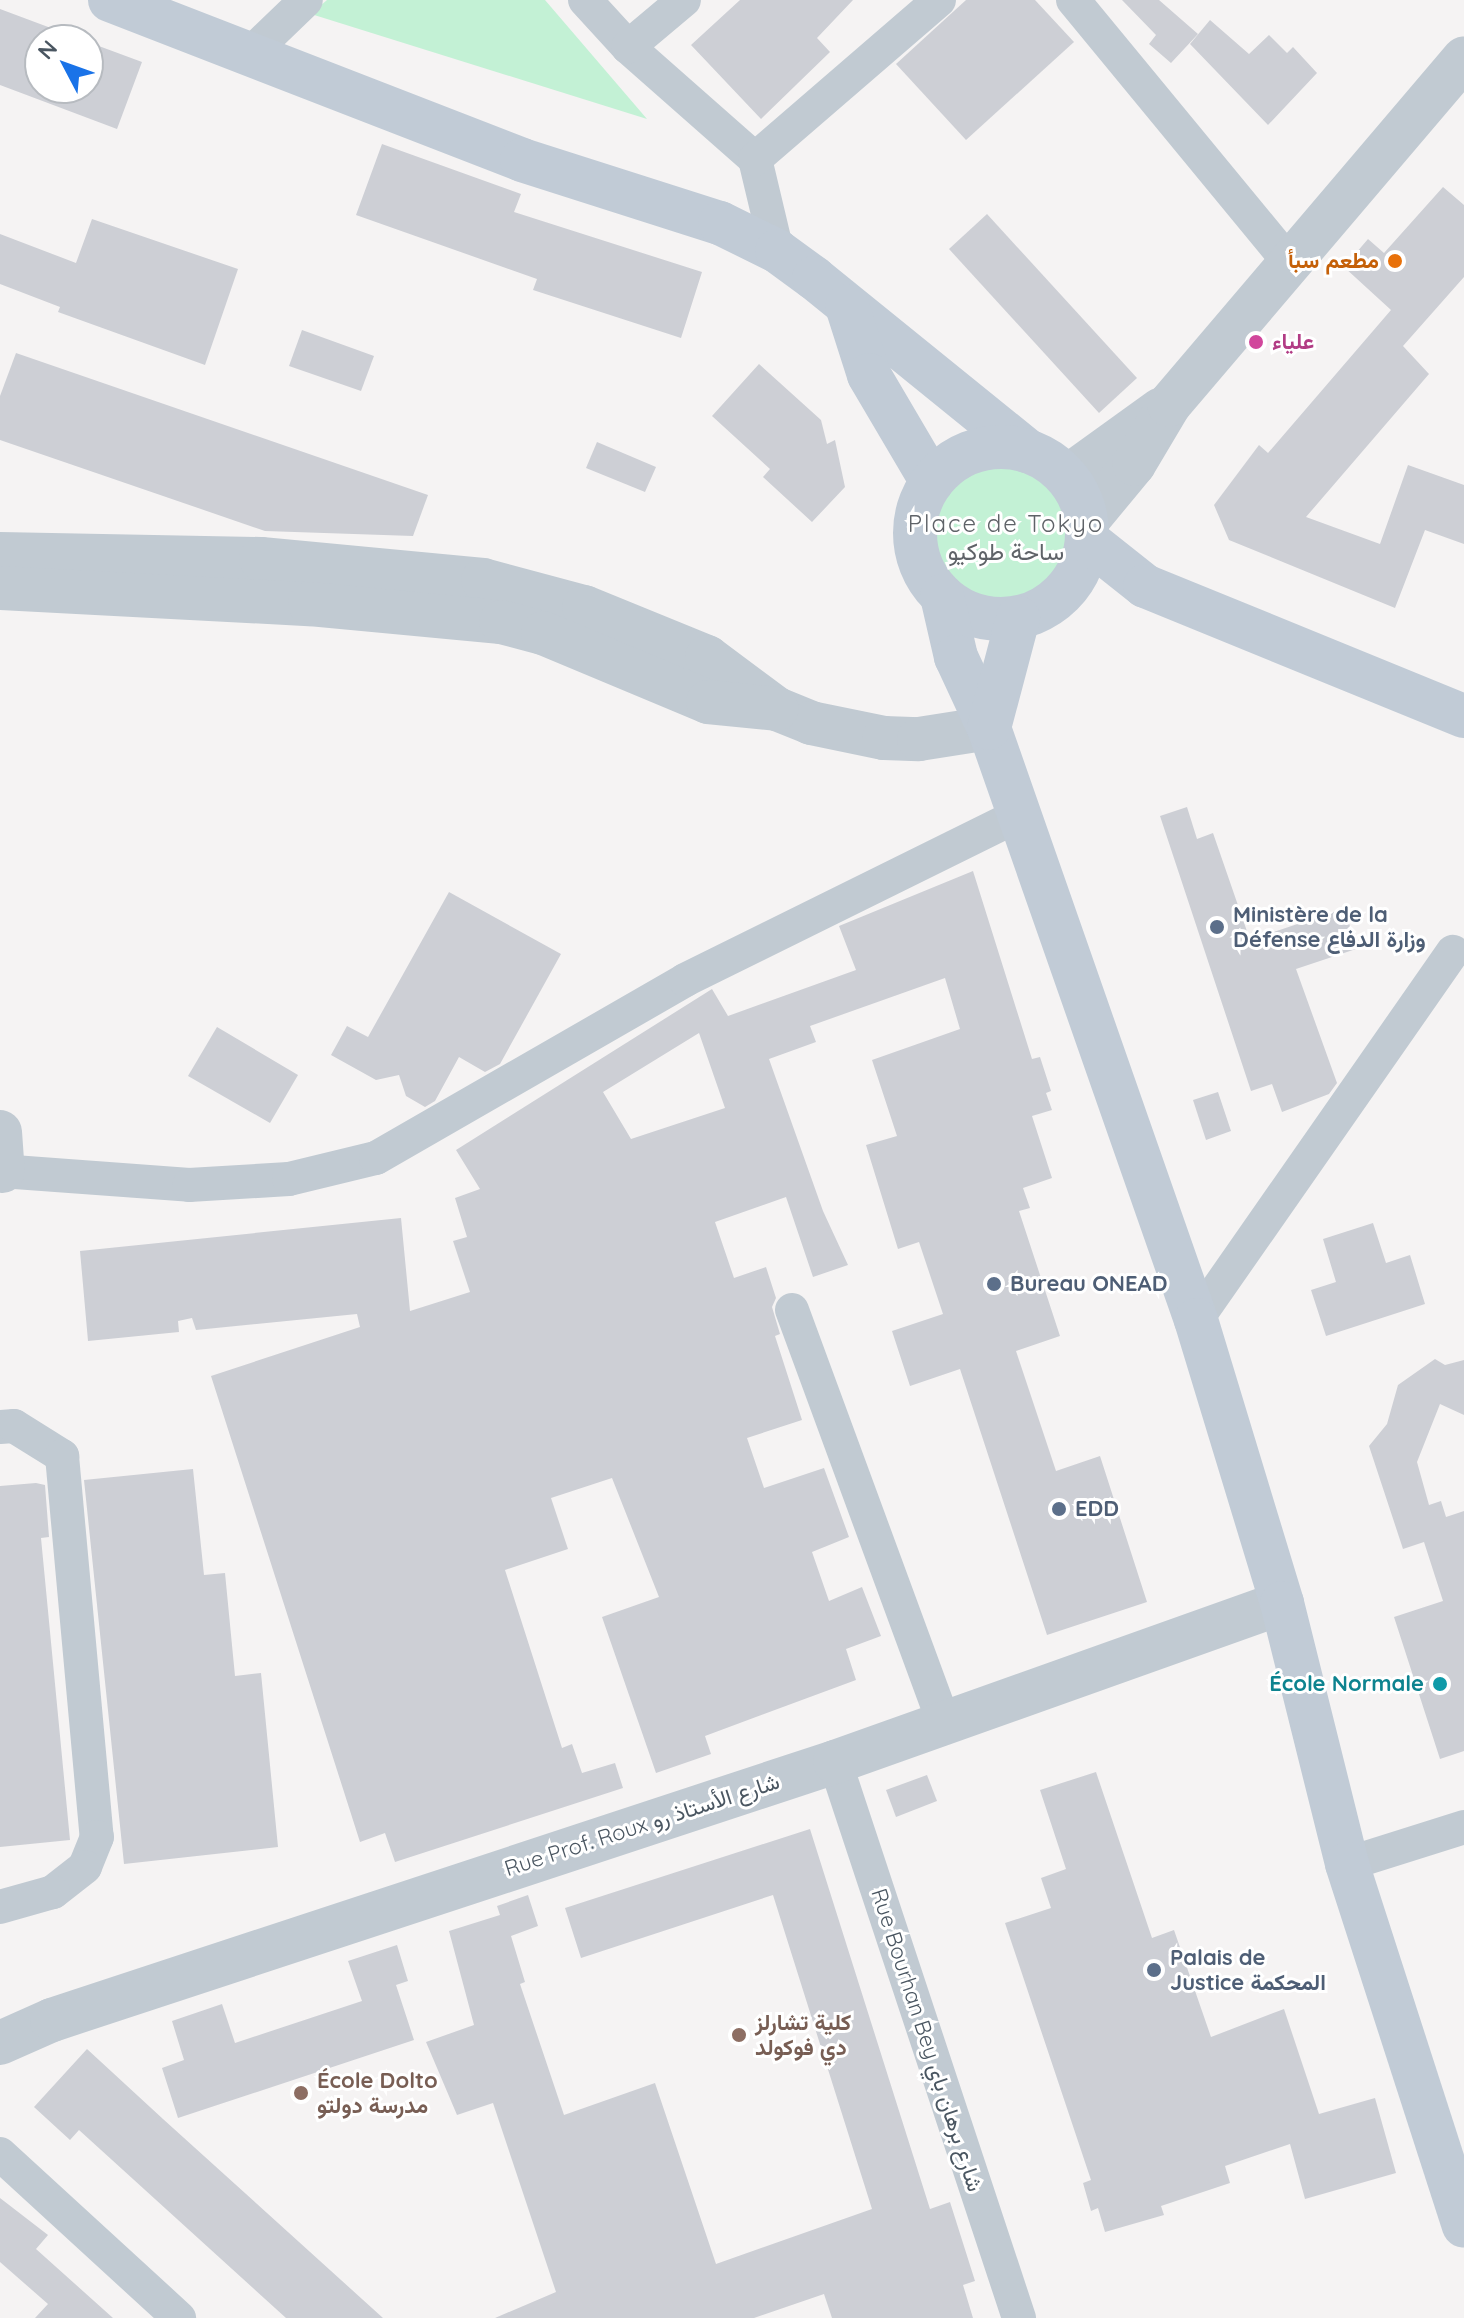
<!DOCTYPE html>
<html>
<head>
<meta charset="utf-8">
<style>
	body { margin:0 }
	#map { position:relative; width:1464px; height:2318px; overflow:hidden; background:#f5f3f3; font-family:Quicksand,Vazirmatn,sans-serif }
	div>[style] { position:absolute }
	.green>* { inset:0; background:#c3f1d5 }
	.round { border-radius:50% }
	.building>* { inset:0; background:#cdcfd5 }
	.minor>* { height:34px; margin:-17px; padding:0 17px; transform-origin:17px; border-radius:17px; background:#c1cad2 }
	.tertiary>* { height:44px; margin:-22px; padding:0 22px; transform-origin:22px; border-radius:22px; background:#c1cad2 }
	.secondary>* { height:44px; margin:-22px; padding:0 22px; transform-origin:22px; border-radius:22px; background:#c1cbd6 }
	.secondary>.ring { margin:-22px; padding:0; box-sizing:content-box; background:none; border:44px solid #c1cbd6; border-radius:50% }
	.dots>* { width:22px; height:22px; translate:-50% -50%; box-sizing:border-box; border:4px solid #fff; border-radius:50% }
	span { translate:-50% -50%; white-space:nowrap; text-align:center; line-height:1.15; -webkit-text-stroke:6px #fff; paint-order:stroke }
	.food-label { font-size:22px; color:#c56008; font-weight:700 }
	.right { translate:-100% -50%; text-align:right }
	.hotel-label { font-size:22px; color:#b23c85; font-weight:700 }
	.left { translate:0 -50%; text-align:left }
	.service-label { font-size:22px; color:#4e5e75; font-weight:700 }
	.culture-label { font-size:22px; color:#0d838f; font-weight:700 }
	.street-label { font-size:22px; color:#4a5661 }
	.education-label { font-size:22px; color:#785e54; font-weight:700 }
	.neighbourhood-label { font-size:24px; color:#5f6368; letter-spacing:2px }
	.north { position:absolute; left:24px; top:24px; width:80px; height:80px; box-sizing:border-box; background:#fff; border:2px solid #b7bbc0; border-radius:50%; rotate:311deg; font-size:22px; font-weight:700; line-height:32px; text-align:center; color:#4a5661 }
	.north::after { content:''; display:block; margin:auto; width:28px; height:36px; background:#1a73e8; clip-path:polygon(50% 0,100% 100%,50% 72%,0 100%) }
</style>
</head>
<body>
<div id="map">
	<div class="green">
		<i style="clip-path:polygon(327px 0,545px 0,647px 119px,311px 14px)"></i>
		<i class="round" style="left:931px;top:465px;width:140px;height:140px"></i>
	</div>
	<div class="building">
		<i style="clip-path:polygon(740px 0,853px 0,817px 38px,830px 52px,761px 119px,691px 45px)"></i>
		<i style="clip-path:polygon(966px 0,1035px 0,1074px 42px,966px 140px,896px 64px)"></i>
		<i style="clip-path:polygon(1122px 0,1159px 0,1198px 34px,1171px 63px,1149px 44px,1156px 35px)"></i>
		<i style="clip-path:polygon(0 9px,83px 40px,40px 40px,40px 88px,88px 88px,88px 42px,142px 62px,117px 129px,0 85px)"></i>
		<i style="clip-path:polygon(1210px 20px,1249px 54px,1269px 35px,1287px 53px,1293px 47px,1317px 73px,1268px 125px,1190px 44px)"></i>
		<i style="clip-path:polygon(382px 144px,521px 194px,514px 212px,702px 272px,681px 338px,533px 290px,537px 279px,356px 215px)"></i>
		<i style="clip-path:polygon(1443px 187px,1464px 205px,1464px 277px,1403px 346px,1429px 374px,1306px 517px,1380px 544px,1408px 465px,1464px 485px,1464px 544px,1425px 530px,1395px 608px,1229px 540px,1214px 505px,1259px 445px,1268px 453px,1391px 310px,1344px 267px,1368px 239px,1384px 253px)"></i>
		<i style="clip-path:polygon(987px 214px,1137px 378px,1099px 413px,949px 249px)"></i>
		<i style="clip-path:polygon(92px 219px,238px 269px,205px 365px,58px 312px,60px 307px,0 284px,0 234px,76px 263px)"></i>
		<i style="clip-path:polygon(302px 330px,374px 356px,361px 391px,289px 366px)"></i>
		<i style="clip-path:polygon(16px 353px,428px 495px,413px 536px,265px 531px,0 440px,0 396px)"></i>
		<i style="clip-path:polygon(759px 364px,821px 420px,827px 444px,835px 440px,845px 487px,812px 522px,763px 477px,770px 469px,712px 416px)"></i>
		<i style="clip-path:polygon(597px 442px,656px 467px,645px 492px,586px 468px)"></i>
		<i style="clip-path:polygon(1187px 807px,1197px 839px,1213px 833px,1250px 940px,1345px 908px,1356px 949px,1296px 969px,1337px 1083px,1329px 1094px,1282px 1112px,1272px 1084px,1251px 1091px,1160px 816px)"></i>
		<i style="clip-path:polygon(evenodd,973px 871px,1032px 1059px,1040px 1057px,1051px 1091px,1046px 1093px,1052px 1110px,1032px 1116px,1052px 1178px,1023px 1188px,1030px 1208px,1019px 1211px,1060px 1336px,1016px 1351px,1056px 1471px,1100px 1456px,1147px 1602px,1047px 1635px,960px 1369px,910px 1386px,892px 1331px,943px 1314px,919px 1242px,898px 1249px,866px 1145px,897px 1136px,872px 1060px,960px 1029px,945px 978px,810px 1026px,816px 1042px,769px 1059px,823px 1211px,848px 1265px,813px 1277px,786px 1197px,715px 1222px,734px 1278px,766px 1267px,776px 1298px,772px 1307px,780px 1334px,775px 1336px,802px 1420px,747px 1438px,764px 1488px,824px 1468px,849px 1537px,812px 1552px,829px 1601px,862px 1587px,881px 1636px,846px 1649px,856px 1680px,705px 1736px,711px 1754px,656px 1773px,602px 1617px,659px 1597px,612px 1478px,551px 1498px,568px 1549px,505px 1570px,562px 1748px,572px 1744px,582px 1773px,615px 1763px,623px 1788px,395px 1862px,385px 1833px,360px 1842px,211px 1376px,360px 1327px,357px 1314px,196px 1330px,192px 1318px,178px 1321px,179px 1332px,88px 1341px,80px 1251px,401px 1218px,410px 1311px,470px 1292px,453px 1241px,467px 1237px,455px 1198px,480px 1189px,456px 1150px,712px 989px,728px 1016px,856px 970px,839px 926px,973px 871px,699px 1033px,725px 1108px,631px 1139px,603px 1092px,699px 1033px)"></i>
		<i style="clip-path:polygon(449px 892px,561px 954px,500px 1064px,485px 1072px,459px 1057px,435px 1101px,425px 1107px,406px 1096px,399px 1075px,376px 1080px,331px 1055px,347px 1026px,368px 1037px)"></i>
		<i style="clip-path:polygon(217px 1027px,298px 1075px,270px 1123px,188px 1076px)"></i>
		<i style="clip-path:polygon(1218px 1092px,1231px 1131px,1206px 1140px,1193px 1100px)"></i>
		<i style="clip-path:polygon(1373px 1223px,1386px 1263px,1410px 1255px,1425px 1304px,1326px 1336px,1311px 1290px,1336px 1282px,1323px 1239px)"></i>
		<i style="clip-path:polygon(1435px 1359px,1445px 1365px,1464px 1360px,1464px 1415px,1440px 1404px,1417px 1462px,1429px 1505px,1441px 1501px,1446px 1517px,1464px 1511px,1464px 1751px,1440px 1759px,1394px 1617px,1443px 1601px,1424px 1542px,1403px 1549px,1369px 1446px,1387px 1424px,1398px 1385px)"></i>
		<i style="clip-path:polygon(193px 1469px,204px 1575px,225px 1573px,235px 1676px,261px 1673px,278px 1847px,124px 1864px,84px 1480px)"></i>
		<i style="clip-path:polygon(36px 1483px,45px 1485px,49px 1537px,41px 1538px,70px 1840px,0 1847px,0 1486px)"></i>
		<i style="clip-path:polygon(1096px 1772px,1152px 1938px,1174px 1930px,1211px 2037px,1284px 2009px,1319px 2114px,1375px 2098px,1396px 2173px,1305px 2199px,1290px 2144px,1225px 2166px,1230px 2183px,1161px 2206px,1164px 2215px,1105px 2232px,1098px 2208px,1091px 2211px,1083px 2183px,1091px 2180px,1005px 1923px,1051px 1908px,1041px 1878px,1066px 1869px,1040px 1790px)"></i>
		<i style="clip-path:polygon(927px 1775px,937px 1801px,896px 1817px,886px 1790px)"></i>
		<i style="clip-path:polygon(810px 1829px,930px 2209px,950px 2202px,975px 2281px,963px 2285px,973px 2318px,832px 2318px,824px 2294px,754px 2318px,495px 2318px,556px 2292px,493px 2103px,457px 2115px,426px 2042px,474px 2025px,449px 1931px,500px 1915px,497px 1906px,528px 1895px,538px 1926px,511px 1936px,525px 1982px,520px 1984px,564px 2115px,655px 2083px,716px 2264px,872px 2209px,773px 1895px,581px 1958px,565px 1908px)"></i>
		<i style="clip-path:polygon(397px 1945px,408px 1981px,396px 1985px,414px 2040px,178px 2118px,162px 2068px,184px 2060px,172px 2021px,222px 2004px,235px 2043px,362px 2001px,348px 1961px)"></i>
		<i style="clip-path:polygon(87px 2049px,163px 2119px,383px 2318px,286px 2318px,79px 2130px,70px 2140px,34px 2107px)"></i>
		<i style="clip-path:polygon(0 2198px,48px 2235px,36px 2249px,113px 2318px,35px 2318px,48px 2304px,0 2262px)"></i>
	</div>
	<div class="minor">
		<i style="left:585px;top:0;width:64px;rotate:47.5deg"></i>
		<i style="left:628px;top:47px;width:169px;rotate:41.4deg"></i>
		<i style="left:755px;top:159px;width:95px;rotate:76.6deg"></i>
		<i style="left:1073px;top:0;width:345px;rotate:50.5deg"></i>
		<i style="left:628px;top:47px;width:73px;rotate:-40deg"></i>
		<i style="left:251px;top:53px;width:76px;rotate:-43.9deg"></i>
		<i style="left:755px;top:159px;width:243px;rotate:-40.8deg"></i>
		<i style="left:0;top:1171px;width:190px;rotate:4.2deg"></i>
		<i style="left:189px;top:1185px;width:100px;rotate:-3.4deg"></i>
		<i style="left:289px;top:1179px;width:89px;rotate:-13.6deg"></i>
		<i style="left:376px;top:1158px;width:357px;rotate:-29.9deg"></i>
		<i style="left:685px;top:980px;width:370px;rotate:-26.3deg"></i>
		<i style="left:792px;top:1310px;width:438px;rotate:69.8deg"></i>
		<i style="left:1196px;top:1320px;width:449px;rotate:-55.1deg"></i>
		<i style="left:0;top:1427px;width:14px;rotate:-4deg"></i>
		<i style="left:14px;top:1426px;width:57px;rotate:32deg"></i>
		<i style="left:62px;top:1456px;width:383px;rotate:84.8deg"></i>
		<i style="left:97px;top:1837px;width:32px;rotate:112deg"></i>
		<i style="left:85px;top:1867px;width:41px;rotate:142deg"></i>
		<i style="left:53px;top:1892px;width:55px;rotate:164.2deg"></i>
		<i style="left:835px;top:1762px;width:586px;rotate:71.69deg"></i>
		<i style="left:1347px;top:1864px;width:123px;rotate:-17.5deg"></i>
		<i style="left:0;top:2154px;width:243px;rotate:42.5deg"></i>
	</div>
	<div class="tertiary">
		<i style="left:1067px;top:477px;width:115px;rotate:-35.8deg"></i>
		<i style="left:1086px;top:522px;width:75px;rotate:-50.4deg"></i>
		<i style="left:1134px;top:464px;width:69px;rotate:-59.3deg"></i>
		<i style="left:1169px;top:405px;width:455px;rotate:-49.6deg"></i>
		<i style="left:0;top:554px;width:261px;rotate:1.1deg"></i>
		<i style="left:261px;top:559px;width:223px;rotate:5.4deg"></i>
		<i style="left:483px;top:580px;width:105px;rotate:15deg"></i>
		<i style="left:584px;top:607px;width:133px;rotate:22.1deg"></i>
		<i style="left:707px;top:657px;width:87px;rotate:36.6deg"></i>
		<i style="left:777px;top:709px;width:37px;rotate:22deg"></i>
		<i style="left:811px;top:723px;width:75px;rotate:11.6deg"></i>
		<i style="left:884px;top:738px;width:35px;rotate:2deg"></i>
		<i style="left:919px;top:739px;width:71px;rotate:-8.9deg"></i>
		<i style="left:0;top:588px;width:310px;rotate:3deg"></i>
		<i style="left:310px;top:604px;width:192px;rotate:5.4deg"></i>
		<i style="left:501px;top:622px;width:43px;rotate:14.7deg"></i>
		<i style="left:543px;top:633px;width:179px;rotate:22.7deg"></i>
		<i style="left:708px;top:702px;width:69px;rotate:5.8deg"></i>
		<i style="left:0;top:1132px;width:39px;rotate:86deg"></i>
		<i style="left:0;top:2043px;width:57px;rotate:-23.9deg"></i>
		<i style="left:52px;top:2020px;width:824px;rotate:-18.24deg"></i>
		<i style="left:835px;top:1762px;width:474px;rotate:-19.6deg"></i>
	</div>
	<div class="secondary">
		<i style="left:110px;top:0;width:442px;rotate:21.2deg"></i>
		<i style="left:522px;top:160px;width:208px;rotate:17.7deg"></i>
		<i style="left:720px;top:223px;width:64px;rotate:26.2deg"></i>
		<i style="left:777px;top:251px;width:46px;rotate:36.1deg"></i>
		<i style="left:814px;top:278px;width:275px;rotate:39deg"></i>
		<i style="left:847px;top:306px;width:72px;rotate:72.3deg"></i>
		<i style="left:869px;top:375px;width:124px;rotate:59.5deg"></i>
		<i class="ring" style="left:915px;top:447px;width:128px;height:128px"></i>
		<i style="left:1087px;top:540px;width:74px;rotate:38.4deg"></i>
		<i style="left:1145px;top:586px;width:344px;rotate:22.2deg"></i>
		<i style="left:942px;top:596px;width:63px;rotate:77.1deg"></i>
		<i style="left:956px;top:657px;width:78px;rotate:65.1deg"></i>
		<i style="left:989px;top:728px;width:627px;rotate:70.73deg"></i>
		<i style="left:1196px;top:1320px;width:296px;rotate:73.1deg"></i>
		<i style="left:1282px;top:1603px;width:269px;rotate:76deg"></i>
		<i style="left:1347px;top:1864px;width:380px;rotate:72.1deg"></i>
		<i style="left:989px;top:728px;width:114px;rotate:-75.2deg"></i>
	</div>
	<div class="dots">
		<i style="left:1395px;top:261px;background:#e8710a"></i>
		<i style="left:1256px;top:342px;background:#d1479c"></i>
		<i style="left:1217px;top:927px;background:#5c6f8a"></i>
		<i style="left:994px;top:1284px;background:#5c6f8a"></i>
		<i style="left:1059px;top:1509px;background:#5c6f8a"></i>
		<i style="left:1440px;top:1684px;background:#0f9aa8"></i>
		<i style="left:1154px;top:1970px;background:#5c6f8a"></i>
		<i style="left:739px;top:2035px;background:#8d6e63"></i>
		<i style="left:301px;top:2093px;background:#8d6e63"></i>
	</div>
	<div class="food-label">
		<span class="right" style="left:1379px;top:261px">مطعم سبأ</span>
	</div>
	<div class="hotel-label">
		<span class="left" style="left:1272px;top:342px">علياء</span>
	</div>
	<div class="service-label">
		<span class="left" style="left:1233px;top:927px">Ministère de la<br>Défense وزارة الدفاع</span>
		<span class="left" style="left:1010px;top:1284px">Bureau ONEAD</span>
		<span class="left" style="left:1075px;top:1509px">EDD</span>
		<span class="left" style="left:1170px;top:1970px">Palais de<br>Justice المحكمة</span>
	</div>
	<div class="culture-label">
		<span class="right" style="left:1424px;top:1684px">École Normale</span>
	</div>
	<div class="street-label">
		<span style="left:642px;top:1825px;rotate:-18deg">Rue Prof. Roux شارع الأستاذ رو</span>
		<span style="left:927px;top:2040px;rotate:72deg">Rue Bourhan Bey شارع برهان باي</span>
	</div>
	<div class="education-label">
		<span class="left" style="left:755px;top:2035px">كلية تشارلز<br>دي فوكولد</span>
		<span class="left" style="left:317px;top:2093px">École Dolto<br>مدرسة دولتو</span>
	</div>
	<div class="neighbourhood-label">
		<span style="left:1006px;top:538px">Place de Tokyo<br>ساحة طوكيو</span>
	</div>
	<div class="north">N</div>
</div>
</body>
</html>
